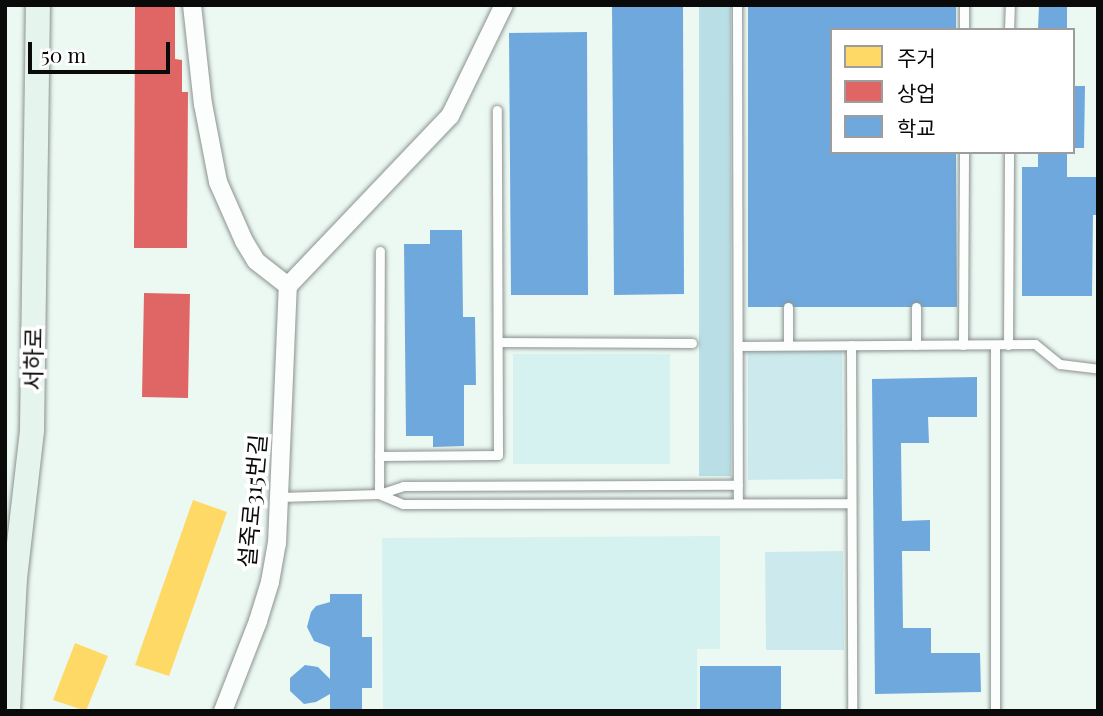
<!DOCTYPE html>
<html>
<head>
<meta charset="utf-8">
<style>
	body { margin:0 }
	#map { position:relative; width:1103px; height:716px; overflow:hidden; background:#ecf9f3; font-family:"Playfair Display","Noto Sans KR",serif }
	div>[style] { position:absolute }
	.green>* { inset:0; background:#cceaed }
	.forest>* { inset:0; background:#b9dee5 }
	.pitch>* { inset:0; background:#d5f2f1 }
	.homes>* { inset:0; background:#ffd966 }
	.shops>* { inset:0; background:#e06666 }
	.schools>* { inset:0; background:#6fa8dc }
	.roads { filter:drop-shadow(0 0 2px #8c928f) drop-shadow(0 0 2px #8c928f) }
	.lane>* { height:9px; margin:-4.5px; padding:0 4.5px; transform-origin:4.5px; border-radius:4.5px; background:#fcfefd }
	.street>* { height:18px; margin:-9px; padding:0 9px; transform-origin:9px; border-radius:9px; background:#fcfefd }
	.secondary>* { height:24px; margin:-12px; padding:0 12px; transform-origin:12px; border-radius:12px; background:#e6f4ee }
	span { translate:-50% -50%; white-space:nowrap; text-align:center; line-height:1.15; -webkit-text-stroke:7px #fff; paint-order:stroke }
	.street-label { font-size:23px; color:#0a0a0a }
	.frame { position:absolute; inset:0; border:7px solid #0a0a0a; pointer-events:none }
	.legend { position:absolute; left:830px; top:28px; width:245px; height:126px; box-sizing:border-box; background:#fff; border:2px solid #9d9d9d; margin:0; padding:9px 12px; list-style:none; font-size:21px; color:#0a0a0a }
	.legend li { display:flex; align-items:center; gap:14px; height:35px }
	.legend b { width:35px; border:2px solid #9d9d9d }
	.scale { position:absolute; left:28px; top:42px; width:142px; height:32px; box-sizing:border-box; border:4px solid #0a0a0a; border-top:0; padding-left:9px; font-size:21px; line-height:24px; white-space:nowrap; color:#0a0a0a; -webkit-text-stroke:5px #fff; paint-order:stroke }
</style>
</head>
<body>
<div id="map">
	<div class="green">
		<i style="clip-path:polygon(748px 351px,842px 351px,843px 479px,748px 480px)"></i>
		<i style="clip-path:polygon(843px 551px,844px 650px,766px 650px,765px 552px)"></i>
	</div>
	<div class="forest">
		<i style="clip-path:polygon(699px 5px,731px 5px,731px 476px,699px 476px)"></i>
	</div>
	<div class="pitch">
		<i style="clip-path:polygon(513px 354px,670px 354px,670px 464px,513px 464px)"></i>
		<i style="clip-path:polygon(720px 536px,720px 649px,697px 649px,697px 711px,383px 711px,382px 538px)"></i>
	</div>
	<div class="homes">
		<i style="clip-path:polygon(193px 500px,227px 512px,169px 676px,135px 665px)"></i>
		<i style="clip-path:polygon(75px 643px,108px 656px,86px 711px,53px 700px)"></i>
	</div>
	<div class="shops">
		<i style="clip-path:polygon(135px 5px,175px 5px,175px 59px,182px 60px,182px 92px,188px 92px,187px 248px,134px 248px)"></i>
		<i style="clip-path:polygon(144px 293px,190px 294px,188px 398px,142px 397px)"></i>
	</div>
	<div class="schools">
		<i style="clip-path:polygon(612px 5px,683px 5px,684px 294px,614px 295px)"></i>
		<i style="clip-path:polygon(748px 5px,956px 5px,956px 30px,832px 30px,832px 152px,956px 152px,957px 307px,748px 307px)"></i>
		<i style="clip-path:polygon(1039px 5px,1067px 5px,1067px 30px,1038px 30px)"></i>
		<i style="clip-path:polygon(587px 32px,588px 295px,511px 295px,509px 33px)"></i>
		<i style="clip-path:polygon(1073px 86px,1085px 86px,1084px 148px,1073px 148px)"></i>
		<i style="clip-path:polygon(1038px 152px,1067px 152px,1067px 177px,1098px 177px,1098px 215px,1093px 215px,1092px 296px,1022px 296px,1022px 167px,1038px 167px)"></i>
		<i style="clip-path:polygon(430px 230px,462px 230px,463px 317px,475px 317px,476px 385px,464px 385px,464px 446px,433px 447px,433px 436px,406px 436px,404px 244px,430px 244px)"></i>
		<i style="clip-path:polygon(977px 377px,977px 417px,928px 417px,929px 443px,901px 443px,902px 521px,930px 520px,930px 551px,902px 551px,903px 628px,931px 628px,931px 653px,980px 653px,981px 692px,875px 694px,872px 379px)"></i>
		<i style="clip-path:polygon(330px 594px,362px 594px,362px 637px,372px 637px,372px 688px,362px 688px,362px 711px,330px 711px,330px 694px,316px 702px,304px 704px,290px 691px,290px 678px,305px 665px,318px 667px,330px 679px,330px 647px,314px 641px,307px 627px,311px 612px,316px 606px,330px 602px)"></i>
		<i style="clip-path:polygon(700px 666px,781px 666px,781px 711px,700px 711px)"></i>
	</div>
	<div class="roads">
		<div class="lane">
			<i style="left:737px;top:5px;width:498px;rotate:89.9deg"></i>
			<i style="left:964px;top:30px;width:25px;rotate:-90deg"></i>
			<i style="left:1009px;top:30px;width:25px;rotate:-88deg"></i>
			<i style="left:788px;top:307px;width:38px;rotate:90deg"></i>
			<i style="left:916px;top:307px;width:38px;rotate:90deg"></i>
			<i style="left:498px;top:342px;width:194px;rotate:0.3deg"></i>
			<i style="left:851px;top:345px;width:366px;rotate:89.8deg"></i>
			<i style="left:963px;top:345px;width:193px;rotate:-89.7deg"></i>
			<i style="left:995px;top:345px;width:366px;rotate:90deg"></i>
			<i style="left:1008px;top:345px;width:193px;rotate:-89.7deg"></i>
			<i style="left:738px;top:346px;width:297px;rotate:-0.4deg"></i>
			<i style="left:1035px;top:344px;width:32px;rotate:39deg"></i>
			<i style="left:1060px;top:364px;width:38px;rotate:7deg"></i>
			<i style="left:379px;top:456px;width:119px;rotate:-0.5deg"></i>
			<i style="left:498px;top:455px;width:345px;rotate:-90.2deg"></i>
			<i style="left:379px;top:494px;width:26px;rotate:23deg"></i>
			<i style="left:403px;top:504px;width:448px;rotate:-0.1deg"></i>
			<i style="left:379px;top:494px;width:243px;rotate:-89.8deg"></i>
			<i style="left:280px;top:497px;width:99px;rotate:-1.7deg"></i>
			<i style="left:379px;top:494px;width:25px;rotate:-18deg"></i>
			<i style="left:403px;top:486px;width:335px;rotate:-0.2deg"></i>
		</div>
		<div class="street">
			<i style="left:192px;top:5px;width:100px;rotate:83.7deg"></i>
			<i style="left:203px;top:104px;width:79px;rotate:79.1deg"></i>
			<i style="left:218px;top:182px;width:64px;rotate:66.2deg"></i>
			<i style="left:244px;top:241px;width:23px;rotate:59deg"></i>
			<i style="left:256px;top:261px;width:41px;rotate:38deg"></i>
			<i style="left:223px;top:711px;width:97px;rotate:-68.7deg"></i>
			<i style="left:258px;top:621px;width:41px;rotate:-72.9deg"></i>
			<i style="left:270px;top:582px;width:39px;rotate:-80deg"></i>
			<i style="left:277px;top:544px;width:258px;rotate:-87.6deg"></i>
			<i style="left:288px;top:286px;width:235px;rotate:-46.4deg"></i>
			<i style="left:450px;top:116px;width:123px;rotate:-64.1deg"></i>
		</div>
		<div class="secondary">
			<i style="left:8px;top:711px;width:133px;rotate:-87deg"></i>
			<i style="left:15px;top:578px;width:149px;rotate:-83.4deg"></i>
			<i style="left:32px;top:430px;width:425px;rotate:-89.2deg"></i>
		</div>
	</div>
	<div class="street-label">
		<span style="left:33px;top:359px;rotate:-89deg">서하로</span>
		<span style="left:252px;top:501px;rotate:-85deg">설죽로315번길</span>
	</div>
	<div class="frame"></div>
	<ul class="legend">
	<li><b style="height:19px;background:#ffd966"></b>주거</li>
	<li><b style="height:19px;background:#e06666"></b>상업</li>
	<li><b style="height:19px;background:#6fa8dc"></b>학교</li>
	</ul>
	<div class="scale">50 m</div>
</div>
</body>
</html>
